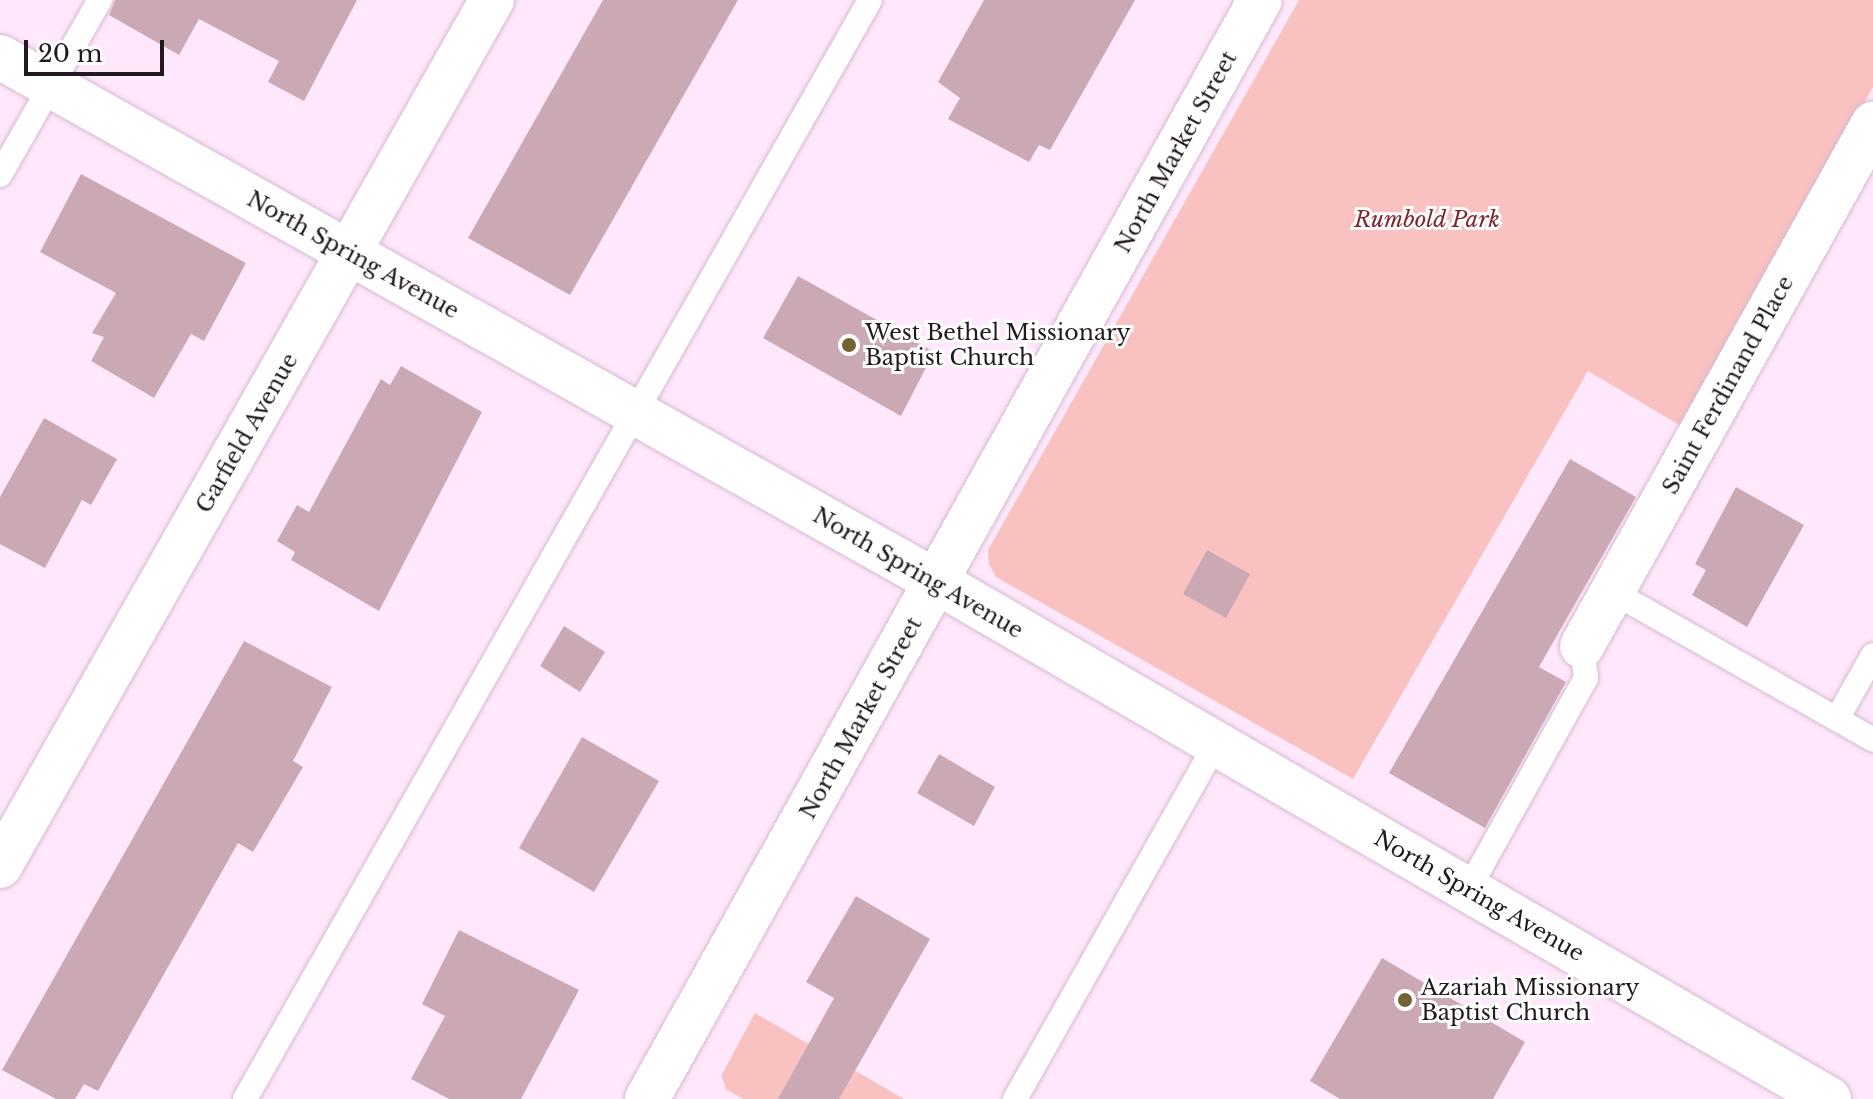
<!DOCTYPE html>
<html>
<head>
<meta charset="utf-8">
<style>
	body { margin:0 }
	#map { position:relative; width:1873px; height:1099px; overflow:hidden; background:#ffe8fb; font-family:"Libre Baskerville",serif }
	div>[style] { position:absolute }
	.green>* { inset:0; background:#f9c1bf }
	.building>* { inset:0; background:#cba9b4 }
	.roads { filter:drop-shadow(0 0 2px #d5bbd1) drop-shadow(0 0 2px #d5bbd1) }
	.lane>* { height:24px; margin:-12px; padding:0 12px; transform-origin:12px; border-radius:12px; background:#fff }
	.street>* { height:44px; margin:-22px; padding:0 22px; transform-origin:22px; border-radius:22px; background:#fff }
	.dots>* { width:22px; height:22px; translate:-50% -50%; box-sizing:border-box; border:4px solid #fff; border-radius:50% }
	span { translate:-50% -50%; white-space:nowrap; text-align:center; line-height:1.15; -webkit-text-stroke:6px #fff; paint-order:stroke }
	.street-label { font-size:22px; color:#221921 }
	.park-label { font-size:22px; color:#7e282d; font-style:italic }
	.poi-label { font-size:22px; color:#221921 }
	.left { translate:0 -50%; text-align:left }
	.scale { position:absolute; left:24px; top:40px; width:140px; height:36px; box-sizing:border-box; border:4px solid #221921; border-top:0; padding-left:10px; font-size:24px; line-height:28px; white-space:nowrap; color:#221921; -webkit-text-stroke:6px #fff; paint-order:stroke }
</style>
</head>
<body>
<div id="map">
	<div class="green">
		<i style="clip-path:polygon(1299px 0,1873px 0,1873px 87px,1681px 426px,1588px 371px,1353px 779px,996px 577px,989px 564px,988px 550px)"></i>
		<i style="clip-path:polygon(755px 1013px,904px 1099px,743px 1099px,727px 1090px,721px 1076px)"></i>
	</div>
	<div class="building">
		<i style="clip-path:polygon(115px 0,357px 0,304px 101px,268px 82px,279px 61px,199px 19px,179px 55px,109px 15px)"></i>
		<i style="clip-path:polygon(603px 0,738px 0,570px 295px,468px 238px)"></i>
		<i style="clip-path:polygon(984px 0,1135px 0,1050px 150px,1039px 145px,1029px 162px,948px 119px,960px 98px,938px 82px)"></i>
		<i style="clip-path:polygon(81px 174px,246px 263px,204px 341px,191px 334px,154px 398px,91px 361px,104px 337px,92px 333px,116px 293px,40px 252px)"></i>
		<i style="clip-path:polygon(798px 276px,934px 352px,901px 416px,763px 338px)"></i>
		<i style="clip-path:polygon(401px 366px,482px 412px,379px 611px,291px 560px,295px 552px,277px 541px,297px 505px,309px 512px,381px 379px,390px 385px)"></i>
		<i style="clip-path:polygon(44px 418px,117px 459px,91px 505px,82px 500px,45px 568px,0 544px,0 497px)"></i>
		<i style="clip-path:polygon(1570px 459px,1636px 497px,1539px 667px,1566px 682px,1485px 828px,1389px 773px)"></i>
		<i style="clip-path:polygon(1736px 487px,1804px 525px,1747px 627px,1692px 595px,1706px 570px,1695px 564px)"></i>
		<i style="clip-path:polygon(1207px 550px,1250px 574px,1226px 618px,1183px 594px)"></i>
		<i style="clip-path:polygon(564px 626px,605px 652px,580px 692px,540px 666px)"></i>
		<i style="clip-path:polygon(244px 641px,332px 687px,293px 761px,303px 767px,253px 852px,238px 843px,98px 1091px,84px 1084px,75px 1099px,56px 1099px,2px 1070px)"></i>
		<i style="clip-path:polygon(582px 737px,659px 781px,594px 892px,519px 848px)"></i>
		<i style="clip-path:polygon(939px 754px,995px 787px,974px 826px,917px 793px)"></i>
		<i style="clip-path:polygon(856px 896px,930px 939px,839px 1099px,778px 1099px,834px 998px,806px 982px)"></i>
		<i style="clip-path:polygon(459px 930px,579px 990px,521px 1099px,449px 1099px,411px 1079px,445px 1016px,422px 1004px)"></i>
		<i style="clip-path:polygon(1382px 958px,1525px 1042px,1493px 1099px,1340px 1099px,1310px 1081px)"></i>
	</div>
	<div class="roads">
		<div class="lane">
			<i style="left:0;top:175px;width:202px;rotate:-60.3deg"></i>
			<i style="left:1613px;top:592px;width:299px;rotate:29.6deg"></i>
			<i style="left:1837px;top:719px;width:73px;rotate:-60.6deg"></i>
			<i style="left:1468px;top:890px;width:243px;rotate:-60.9deg"></i>
			<i style="left:1586px;top:678px;width:32px;rotate:-97deg"></i>
			<i style="left:245px;top:1099px;width:1264px;rotate:-60.37deg"></i>
			<i style="left:1015px;top:1099px;width:408px;rotate:-60.5deg"></i>
		</div>
		<div class="street">
			<i style="left:0;top:57px;width:1074px;rotate:29.26deg"></i>
			<i style="left:937px;top:582px;width:1031px;rotate:30.1deg"></i>
			<i style="left:1582px;top:646px;width:598px;rotate:-60.86deg"></i>
			<i style="left:0;top:866px;width:996px;rotate:-60.4deg"></i>
			<i style="left:647px;top:1099px;width:1258px;rotate:-60.85deg"></i>
		</div>
	</div>
	<div class="dots">
		<i style="left:849px;top:345px;background:#726432"></i>
		<i style="left:1405px;top:1000px;background:#726432"></i>
	</div>
	<div class="street-label">
		<span style="left:1176px;top:152px;rotate:-61deg">North Market Street</span>
		<span style="left:353px;top:255px;rotate:29deg">North Spring Avenue</span>
		<span style="left:1728px;top:385px;rotate:-61deg">Saint Ferdinand Place</span>
		<span style="left:247px;top:433px;rotate:-60deg">Garfield Avenue</span>
		<span style="left:918px;top:573px;rotate:30deg">North Spring Avenue</span>
		<span style="left:861px;top:718px;rotate:-61deg">North Market Street</span>
		<span style="left:1479px;top:896px;rotate:30deg">North Spring Avenue</span>
	</div>
	<div class="park-label">
		<span style="left:1427px;top:220px">Rumbold Park</span>
	</div>
	<div class="poi-label">
		<span class="left" style="left:865px;top:345px">West Bethel Missionary<br>Baptist Church</span>
		<span class="left" style="left:1421px;top:1000px">Azariah Missionary<br>Baptist Church</span>
	</div>
	<div class="scale">20 m</div>
</div>
</body>
</html>
